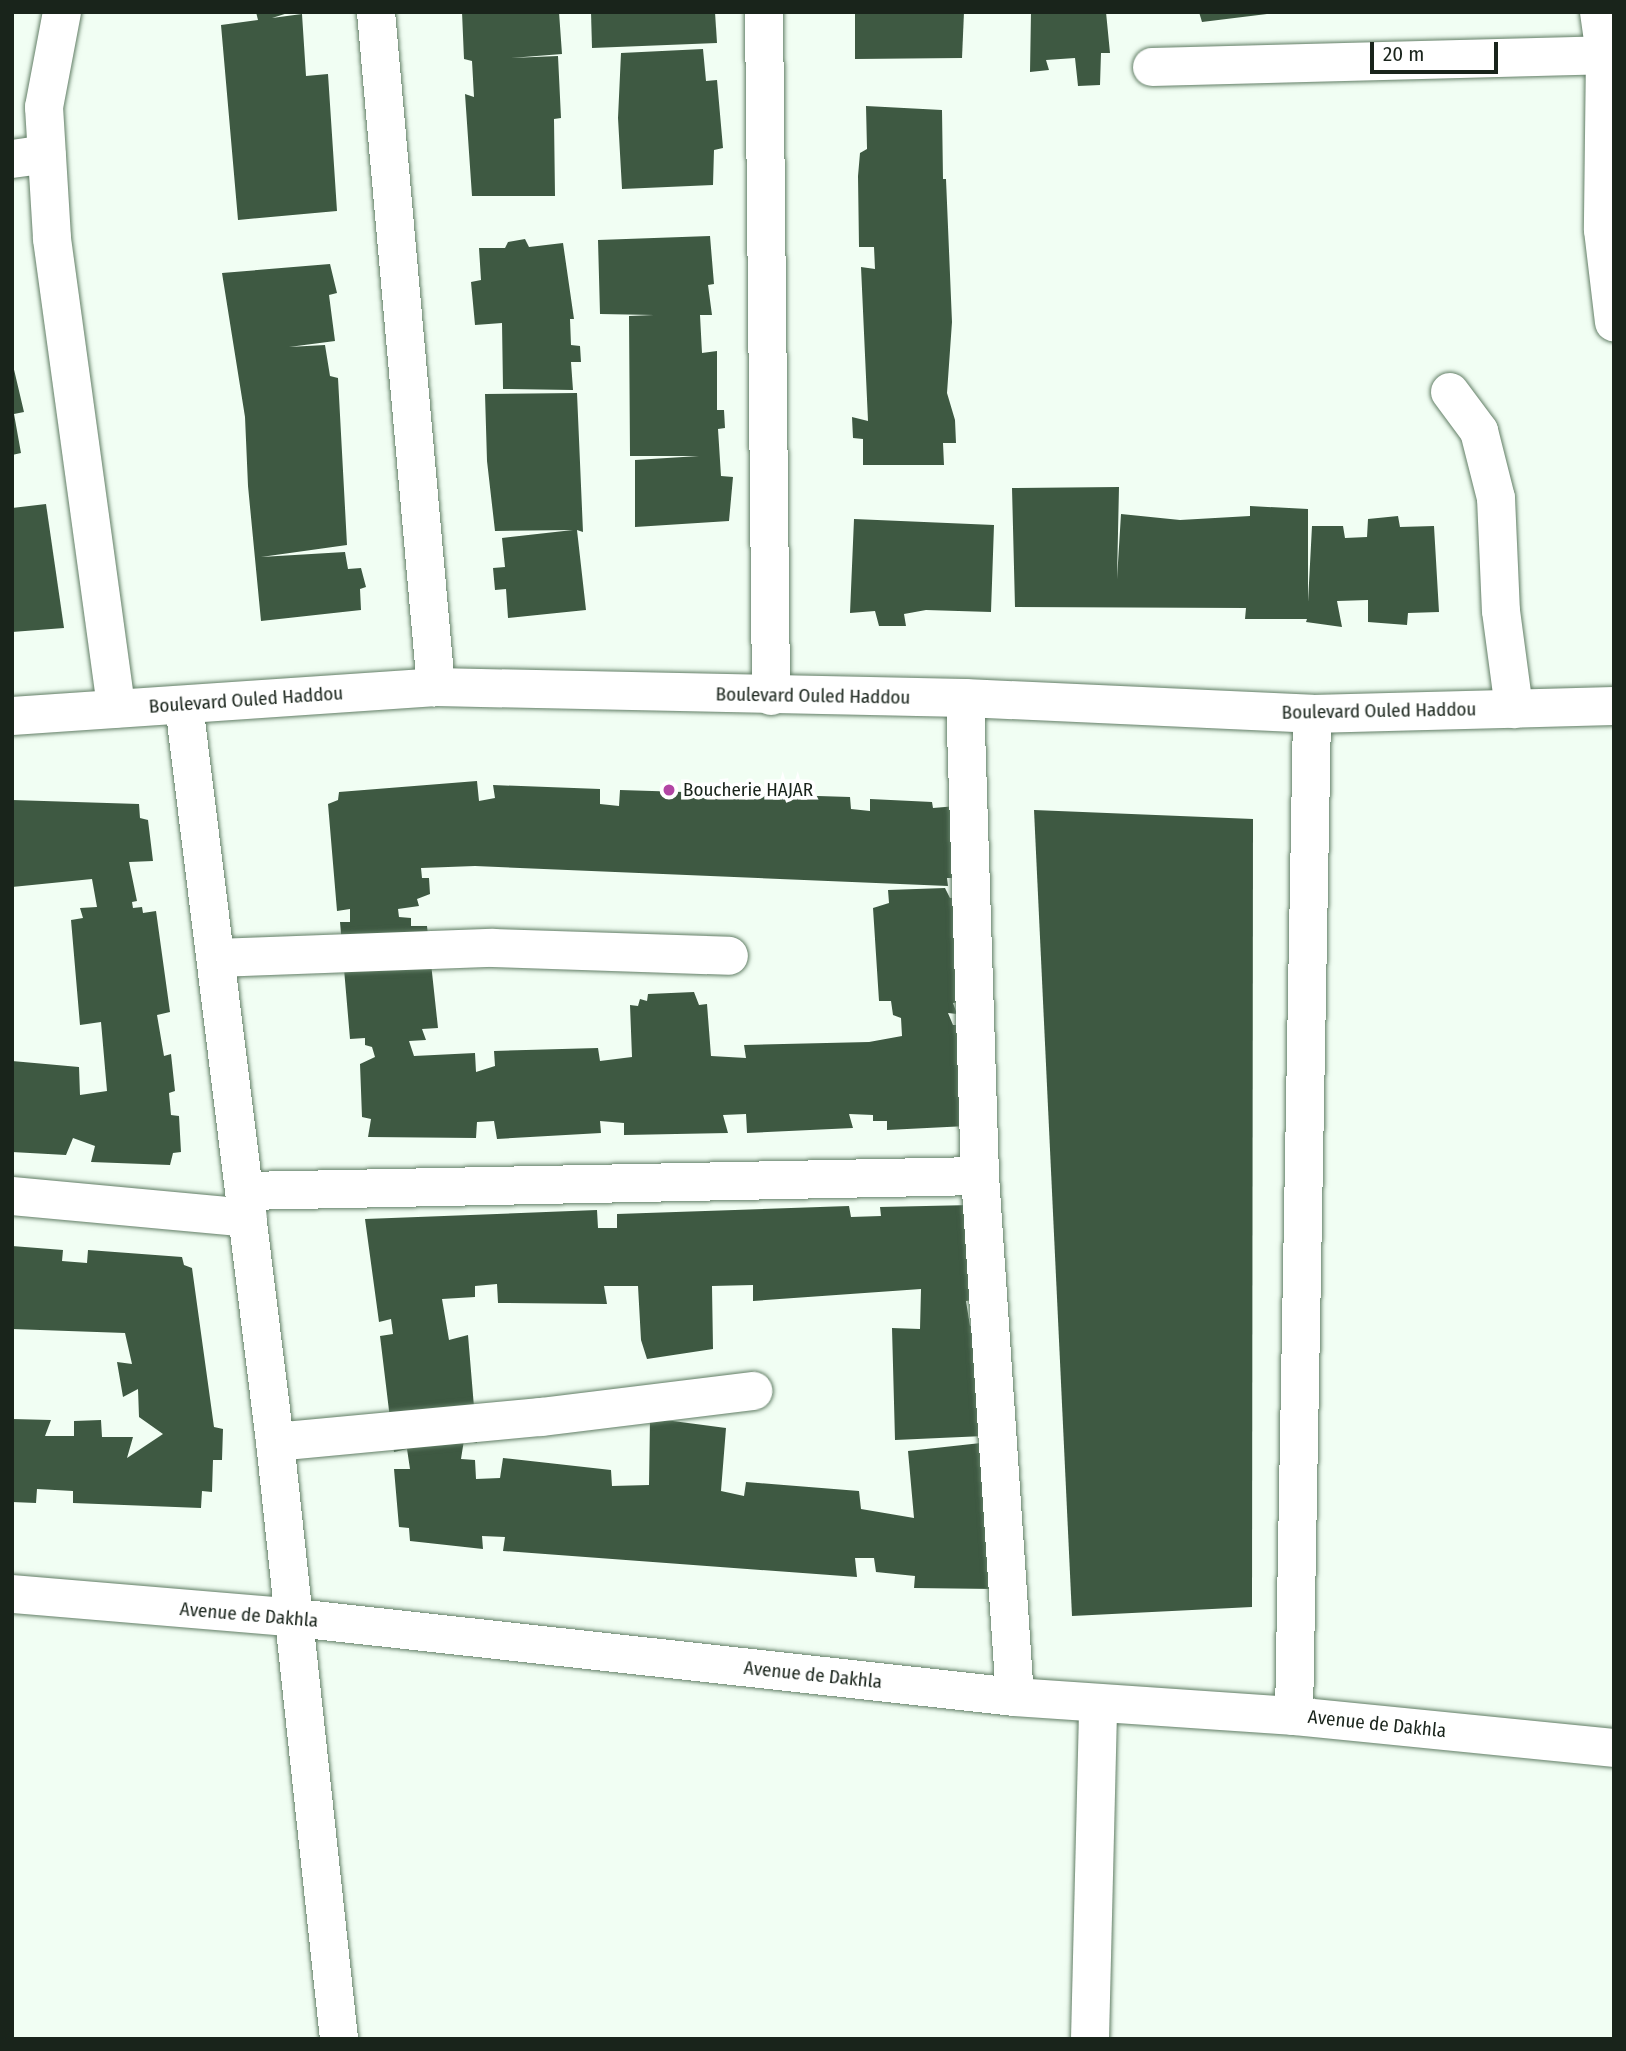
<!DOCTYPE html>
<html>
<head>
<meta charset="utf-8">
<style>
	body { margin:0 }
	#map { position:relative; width:1626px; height:2051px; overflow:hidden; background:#f1fef3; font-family:"Fira Sans Condensed",sans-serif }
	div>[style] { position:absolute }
	.building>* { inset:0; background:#3e5942 }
	.roads { filter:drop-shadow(0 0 2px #627e66) drop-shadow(0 0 2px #627e66) }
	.minor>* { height:38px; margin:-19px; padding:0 19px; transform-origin:19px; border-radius:19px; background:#fff }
	.dots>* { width:19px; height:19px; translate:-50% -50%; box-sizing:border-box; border:4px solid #fff; border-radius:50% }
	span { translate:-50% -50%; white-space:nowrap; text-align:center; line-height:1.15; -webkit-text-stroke:7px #fff; paint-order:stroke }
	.street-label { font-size:19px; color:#19241b }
	.poi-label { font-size:19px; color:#19241b }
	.left { translate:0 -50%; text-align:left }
	.frame { position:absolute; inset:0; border:14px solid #19241b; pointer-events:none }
	.scale { position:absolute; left:1370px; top:42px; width:128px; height:32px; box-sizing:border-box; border:4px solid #19241b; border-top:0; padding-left:9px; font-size:21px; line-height:24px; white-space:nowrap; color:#19241b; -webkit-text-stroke:5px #fff; paint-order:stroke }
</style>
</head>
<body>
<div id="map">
	<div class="building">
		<i style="clip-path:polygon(256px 12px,291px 12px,272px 18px,302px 14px,306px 76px,328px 74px,337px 211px,238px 220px,221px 25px,258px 20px)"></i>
		<i style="clip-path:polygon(462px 12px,559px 12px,562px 54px,511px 58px,558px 56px,561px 118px,554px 119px,555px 196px,472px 196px,465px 94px,474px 97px,472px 61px,464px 59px)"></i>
		<i style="clip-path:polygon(591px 12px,715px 12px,717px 43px,592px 48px)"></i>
		<i style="clip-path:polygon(855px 12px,964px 12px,962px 58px,855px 59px)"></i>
		<i style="clip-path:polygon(1031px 12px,1106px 12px,1110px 53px,1101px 53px,1100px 85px,1078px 86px,1075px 58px,1046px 60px,1049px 70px,1030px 72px)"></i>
		<i style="clip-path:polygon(1199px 12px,1267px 12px,1267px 14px,1202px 22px)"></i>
		<i style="clip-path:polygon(703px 49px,706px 81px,717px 80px,723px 148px,714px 150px,713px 185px,622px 189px,618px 118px,621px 53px)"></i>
		<i style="clip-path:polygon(866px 106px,942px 110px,943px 179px,946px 179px,952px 322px,947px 393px,955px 420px,956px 443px,943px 443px,944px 465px,863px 465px,863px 439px,853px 438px,852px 417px,868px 421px,861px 267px,875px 269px,874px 247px,859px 247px,858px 176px,860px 153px,867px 149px)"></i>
		<i style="clip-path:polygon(710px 236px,714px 284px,708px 285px,712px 315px,700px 315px,702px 353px,717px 351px,717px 410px,724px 410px,725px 428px,718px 429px,721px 476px,733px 477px,729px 521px,635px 527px,635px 460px,699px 456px,630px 456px,629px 316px,654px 315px,600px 314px,598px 240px)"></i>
		<i style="clip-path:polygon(525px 239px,529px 247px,563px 243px,574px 319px,570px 319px,571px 345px,580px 346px,581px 362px,571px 362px,573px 390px,503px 389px,502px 323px,475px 325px,471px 282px,481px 280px,479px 248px,505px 248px,508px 242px)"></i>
		<i style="clip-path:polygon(330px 264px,337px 293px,329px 295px,335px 341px,289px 347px,325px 345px,330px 376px,338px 378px,347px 545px,261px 557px,345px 552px,348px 569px,361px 568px,366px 587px,360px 589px,361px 610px,261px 621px,248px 486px,245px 417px,222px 273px)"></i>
		<i style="clip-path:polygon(12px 361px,24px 412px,14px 414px,21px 453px,12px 455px)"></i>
		<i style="clip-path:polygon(577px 393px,583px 532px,577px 530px,586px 610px,508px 618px,506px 589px,495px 590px,493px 568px,505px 567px,502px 538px,573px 530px,495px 531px,487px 461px,485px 394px)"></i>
		<i style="clip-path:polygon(1119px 487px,1117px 579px,1121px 514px,1180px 520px,1250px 516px,1250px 506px,1308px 509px,1308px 602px,1312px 526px,1343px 526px,1345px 538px,1367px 537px,1368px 519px,1398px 516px,1400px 527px,1434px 526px,1439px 612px,1408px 613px,1407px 625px,1368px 622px,1368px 600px,1337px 601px,1342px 627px,1306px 622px,1307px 619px,1245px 619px,1246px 608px,1015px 607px,1012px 488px)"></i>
		<i style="clip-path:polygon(46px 504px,64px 628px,12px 632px,12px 508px)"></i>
		<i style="clip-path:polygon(854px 519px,994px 525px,991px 612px,926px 610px,904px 614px,906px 626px,879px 626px,875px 611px,850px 613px)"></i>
		<i style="clip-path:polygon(477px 781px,479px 801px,495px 798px,493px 785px,600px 789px,600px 804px,619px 806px,620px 790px,850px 797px,851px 809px,870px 811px,870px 799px,932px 802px,933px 808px,957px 806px,961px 878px,947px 878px,948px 886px,475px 866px,421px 868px,422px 878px,429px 878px,430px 894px,417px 899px,419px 906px,398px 909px,399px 917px,411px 918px,411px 926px,427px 926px,438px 1028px,422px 1029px,426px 1040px,409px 1041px,414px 1056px,475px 1053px,476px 1072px,495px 1066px,494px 1051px,598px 1048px,600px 1061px,632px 1057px,630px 1005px,638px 1006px,640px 999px,647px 1001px,648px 994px,694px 992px,699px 1005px,707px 1004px,711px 1056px,746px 1058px,744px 1045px,869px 1042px,902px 1036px,901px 1018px,893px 1015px,891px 1001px,879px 1001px,873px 908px,889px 903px,888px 890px,945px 888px,950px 898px,964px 897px,970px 1000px,953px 1003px,957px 1014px,948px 1013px,953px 1025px,970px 1025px,967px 1126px,887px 1130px,887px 1121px,873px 1121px,873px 1115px,849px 1114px,853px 1128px,747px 1133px,746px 1114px,723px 1115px,728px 1133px,624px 1135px,624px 1123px,600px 1121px,601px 1133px,497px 1139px,494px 1121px,477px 1122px,476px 1138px,368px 1137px,371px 1119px,362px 1117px,360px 1064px,375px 1057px,372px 1047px,365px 1045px,365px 1038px,350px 1039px,340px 922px,350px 922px,350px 909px,337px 911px,328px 804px,338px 800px,339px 792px)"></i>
		<i style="clip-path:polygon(12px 800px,139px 804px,140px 818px,148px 820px,153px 861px,129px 862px,137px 901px,132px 902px,133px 908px,142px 907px,143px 913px,156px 911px,170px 1012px,157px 1015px,164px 1056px,171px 1054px,175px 1091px,169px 1093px,171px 1115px,179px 1116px,181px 1152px,173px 1153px,170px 1165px,91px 1162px,95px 1146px,73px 1138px,66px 1155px,12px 1152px,12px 1061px,79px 1067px,80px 1095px,107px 1091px,101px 1022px,80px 1025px,71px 920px,83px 918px,80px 908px,97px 907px,92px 879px,12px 887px)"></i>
		<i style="clip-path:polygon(1034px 810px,1253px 819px,1252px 1607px,1072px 1616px)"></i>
		<i style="clip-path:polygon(972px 1205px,981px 1299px,966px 1301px,970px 1326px,981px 1325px,984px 1436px,895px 1440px,892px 1328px,920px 1329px,921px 1289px,753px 1301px,753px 1285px,712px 1286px,713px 1349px,647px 1359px,641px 1340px,638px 1286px,604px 1286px,607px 1304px,498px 1303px,497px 1284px,475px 1286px,475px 1297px,442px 1299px,449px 1340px,468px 1335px,477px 1443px,464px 1440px,461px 1459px,475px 1460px,476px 1479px,500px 1478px,503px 1458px,611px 1470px,612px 1486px,649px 1485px,650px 1418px,726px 1428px,721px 1491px,744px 1496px,746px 1482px,859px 1491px,861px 1509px,914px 1518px,908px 1451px,981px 1443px,995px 1589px,914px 1588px,915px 1576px,876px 1572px,874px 1558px,855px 1558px,857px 1577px,503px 1551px,505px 1537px,482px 1536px,483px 1549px,410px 1541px,409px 1528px,399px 1527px,394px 1469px,410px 1469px,407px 1449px,394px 1452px,380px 1336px,393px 1334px,391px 1319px,379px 1322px,365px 1219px,597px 1210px,598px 1228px,617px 1228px,617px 1214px,849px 1206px,851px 1217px,881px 1216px,880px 1207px)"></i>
		<i style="clip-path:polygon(12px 1246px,63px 1250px,62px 1261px,87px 1263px,88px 1250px,182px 1257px,184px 1265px,192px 1268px,214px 1427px,223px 1429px,222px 1460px,213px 1460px,212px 1492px,202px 1491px,201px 1508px,73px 1503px,73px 1491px,37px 1489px,36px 1503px,12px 1502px,12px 1419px,51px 1420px,45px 1436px,74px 1436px,74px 1421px,101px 1420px,102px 1437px,133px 1437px,127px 1458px,163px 1434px,139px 1417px,138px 1389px,123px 1397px,117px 1362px,132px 1364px,125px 1333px,12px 1329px)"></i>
	</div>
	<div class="roads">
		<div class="minor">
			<i style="left:62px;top:12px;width:97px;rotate:100.7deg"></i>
			<i style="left:44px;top:107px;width:132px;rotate:86.5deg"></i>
			<i style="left:52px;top:239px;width:474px;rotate:82.2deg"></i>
			<i style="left:376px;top:12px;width:678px;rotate:84.92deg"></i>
			<i style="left:764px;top:12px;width:684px;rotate:89.41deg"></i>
			<i style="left:1599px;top:12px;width:42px;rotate:81.9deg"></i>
			<i style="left:1605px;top:54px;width:176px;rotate:90.7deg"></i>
			<i style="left:1603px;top:230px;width:93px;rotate:83.2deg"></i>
			<i style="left:1152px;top:67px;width:462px;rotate:-1.5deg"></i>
			<i style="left:12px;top:159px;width:35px;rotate:-8deg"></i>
			<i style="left:1450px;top:392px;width:49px;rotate:53.4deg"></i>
			<i style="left:1479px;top:431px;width:69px;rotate:75.8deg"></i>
			<i style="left:1496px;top:498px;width:113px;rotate:87.5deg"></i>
			<i style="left:1501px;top:611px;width:99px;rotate:82.4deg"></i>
			<i style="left:965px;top:698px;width:478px;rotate:88.2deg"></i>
			<i style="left:980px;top:1176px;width:522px;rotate:86.16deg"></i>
			<i style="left:184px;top:705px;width:743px;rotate:82.96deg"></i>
			<i style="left:275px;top:1442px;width:600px;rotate:83.88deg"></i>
			<i style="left:12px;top:716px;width:425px;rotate:-3.9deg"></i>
			<i style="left:436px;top:687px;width:529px;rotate:1.19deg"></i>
			<i style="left:965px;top:698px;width:347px;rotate:2.6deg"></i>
			<i style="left:1312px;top:714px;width:302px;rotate:-1.5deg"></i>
			<i style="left:216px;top:958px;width:277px;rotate:-2.1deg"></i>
			<i style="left:493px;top:948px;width:236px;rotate:1.9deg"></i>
			<i style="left:245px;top:1191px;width:735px;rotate:-1.17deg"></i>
			<i style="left:12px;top:1196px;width:237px;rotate:5.3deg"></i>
			<i style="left:275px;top:1442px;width:267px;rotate:-5.4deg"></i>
			<i style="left:541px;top:1417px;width:214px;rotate:-7deg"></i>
			<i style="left:12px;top:1594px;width:285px;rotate:4.8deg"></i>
			<i style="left:296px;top:1618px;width:723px;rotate:6.27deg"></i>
			<i style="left:1015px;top:1697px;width:280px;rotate:3.9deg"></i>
			<i style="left:1294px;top:1716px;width:322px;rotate:5.7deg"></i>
			<i style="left:1294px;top:1716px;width:1002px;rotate:-88.97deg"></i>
			<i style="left:1090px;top:2039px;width:336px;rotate:-88.6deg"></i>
		</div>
	</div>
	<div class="dots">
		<i style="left:669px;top:790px;background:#b245a4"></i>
	</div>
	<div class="street-label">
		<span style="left:813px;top:696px;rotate:1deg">Boulevard Ouled Haddou</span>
		<span style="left:246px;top:700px;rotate:-4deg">Boulevard Ouled Haddou</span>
		<span style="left:1379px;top:711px;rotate:-1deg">Boulevard Ouled Haddou</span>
		<span style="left:249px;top:1615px;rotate:5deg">Avenue de Dakhla</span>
		<span style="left:813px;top:1675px;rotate:6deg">Avenue de Dakhla</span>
		<span style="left:1377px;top:1724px;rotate:6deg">Avenue de Dakhla</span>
	</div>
	<div class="poi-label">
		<span class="left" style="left:683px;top:790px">Boucherie HAJAR</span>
	</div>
	<div class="frame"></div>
	<div class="scale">20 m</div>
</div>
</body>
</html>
